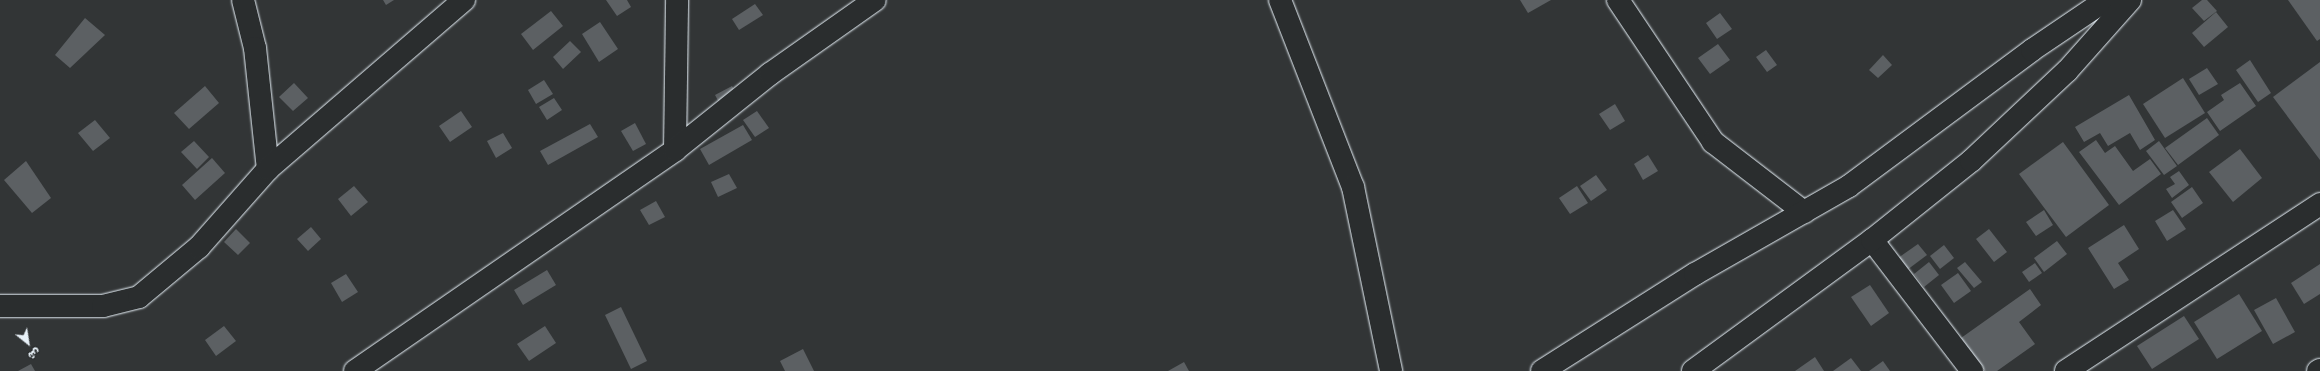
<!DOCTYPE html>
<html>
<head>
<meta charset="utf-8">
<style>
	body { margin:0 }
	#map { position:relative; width:2320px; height:371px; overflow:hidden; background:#323536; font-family:Sriracha,"Playpen Sans Arabic",sans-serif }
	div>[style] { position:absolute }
	.building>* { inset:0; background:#5c6063 }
	.roads { filter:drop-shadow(0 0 1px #e8f1f8) drop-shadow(0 0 1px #e8f1f8) }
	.minor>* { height:22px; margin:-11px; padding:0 11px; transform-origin:11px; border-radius:11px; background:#2a2d2e }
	span { translate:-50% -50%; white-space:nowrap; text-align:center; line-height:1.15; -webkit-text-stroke:3px #2a2d2e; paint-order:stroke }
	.north { position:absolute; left:8px; top:323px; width:40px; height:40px; -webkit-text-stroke:3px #2a2d2e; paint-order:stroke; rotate:150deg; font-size:11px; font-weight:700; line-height:16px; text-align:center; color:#e8f1f8 }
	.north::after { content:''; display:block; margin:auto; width:14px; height:18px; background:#e8f1f8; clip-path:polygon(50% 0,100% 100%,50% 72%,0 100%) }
</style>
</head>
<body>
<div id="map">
	<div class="building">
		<i style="clip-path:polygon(383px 0,394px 0,386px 5px)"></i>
		<i style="clip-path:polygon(606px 0,627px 0,631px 7px,617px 16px)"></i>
		<i style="clip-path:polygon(1520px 0,1551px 0,1528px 13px)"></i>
		<i style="clip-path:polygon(2202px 0,2207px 0,2217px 11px,2204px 21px,2192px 8px)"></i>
		<i style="clip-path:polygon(2288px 0,2320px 0,2320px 39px,2317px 41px)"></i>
		<i style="clip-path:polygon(755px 4px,763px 15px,739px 30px,732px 19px)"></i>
		<i style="clip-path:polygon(551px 11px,563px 26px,533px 50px,521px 34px)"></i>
		<i style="clip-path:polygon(2216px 12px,2228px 27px,2204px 47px,2192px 33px)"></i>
		<i style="clip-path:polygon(1720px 13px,1732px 29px,1717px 39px,1706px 23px)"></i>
		<i style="clip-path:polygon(85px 18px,105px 35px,70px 68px,55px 55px)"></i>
		<i style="clip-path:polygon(600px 22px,618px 49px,599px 62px,582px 34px)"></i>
		<i style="clip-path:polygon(570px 41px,581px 52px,563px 69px,553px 57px)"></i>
		<i style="clip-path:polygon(1718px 44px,1730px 60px,1710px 74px,1698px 58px)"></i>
		<i style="clip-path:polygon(1766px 50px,1777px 65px,1767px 72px,1756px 57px)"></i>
		<i style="clip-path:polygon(1883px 55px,1892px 65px,1878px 78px,1869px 70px)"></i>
		<i style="clip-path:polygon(2250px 60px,2271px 93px,2258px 102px,2236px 70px)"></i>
		<i style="clip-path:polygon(2320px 62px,2320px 160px,2273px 97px)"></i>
		<i style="clip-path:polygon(2207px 68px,2218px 84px,2199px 95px,2189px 79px)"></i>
		<i style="clip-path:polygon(2183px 78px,2205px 113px,2165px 138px,2143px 104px)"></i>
		<i style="clip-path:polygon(544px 80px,553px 94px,536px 104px,528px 90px)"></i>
		<i style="clip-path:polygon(294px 83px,308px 98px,293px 111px,279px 97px)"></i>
		<i style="clip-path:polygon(2240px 83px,2256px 106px,2220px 131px,2207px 112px,2224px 100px,2221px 95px)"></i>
		<i style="clip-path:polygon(205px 86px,219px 103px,189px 129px,174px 113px)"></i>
		<i style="clip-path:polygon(732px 86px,739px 99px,722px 108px,715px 95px)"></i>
		<i style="clip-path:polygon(2129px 95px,2155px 140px,2140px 150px,2130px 133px,2108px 146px,2100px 133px,2084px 142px,2075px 127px)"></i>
		<i style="clip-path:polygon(554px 98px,562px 110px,547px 120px,539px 107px)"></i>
		<i style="clip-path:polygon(1615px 104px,1625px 121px,1610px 130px,1599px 114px)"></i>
		<i style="clip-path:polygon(461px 111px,472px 127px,450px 142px,439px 126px)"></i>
		<i style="clip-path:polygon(757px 111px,769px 128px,755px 137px,743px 120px)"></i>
		<i style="clip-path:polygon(2207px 118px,2219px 135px,2178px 165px,2165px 148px)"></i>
		<i style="clip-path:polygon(95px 120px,110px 138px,93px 151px,78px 133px)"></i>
		<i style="clip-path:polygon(635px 123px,646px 144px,633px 151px,621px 131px)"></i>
		<i style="clip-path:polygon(590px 124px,598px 137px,548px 165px,540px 151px)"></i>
		<i style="clip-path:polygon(743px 125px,752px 140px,709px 165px,700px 149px)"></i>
		<i style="clip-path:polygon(503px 133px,512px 148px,496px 158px,487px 141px)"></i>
		<i style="clip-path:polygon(2096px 140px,2105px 153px,2115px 146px,2133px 171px,2150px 159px,2161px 174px,2119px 205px,2079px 152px)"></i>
		<i style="clip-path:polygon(194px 141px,209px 157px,197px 169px,181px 152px)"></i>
		<i style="clip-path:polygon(2159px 141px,2177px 166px,2164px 175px,2146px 151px)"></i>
		<i style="clip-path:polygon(2063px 142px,2109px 205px,2066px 237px,2019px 174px)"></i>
		<i style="clip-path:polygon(2240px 149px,2262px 178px,2233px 202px,2209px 172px)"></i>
		<i style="clip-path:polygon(1648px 155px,1658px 171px,1643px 180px,1634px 164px)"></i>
		<i style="clip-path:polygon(212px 158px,225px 173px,195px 200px,182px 185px)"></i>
		<i style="clip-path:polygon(26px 161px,51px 198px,32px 213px,4px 180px)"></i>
		<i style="clip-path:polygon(2179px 171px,2189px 185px,2172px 198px,2166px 189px,2175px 184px,2170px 177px)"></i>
		<i style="clip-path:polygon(729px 174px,737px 188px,718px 197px,711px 182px)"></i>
		<i style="clip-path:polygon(1596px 175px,1607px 190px,1591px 201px,1580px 186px)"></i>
		<i style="clip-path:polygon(354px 186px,368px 202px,351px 216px,338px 199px)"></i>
		<i style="clip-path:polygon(1577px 186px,1588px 203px,1570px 214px,1559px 198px)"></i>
		<i style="clip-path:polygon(2192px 187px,2203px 203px,2182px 218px,2171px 202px)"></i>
		<i style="clip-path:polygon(656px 201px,665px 217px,649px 225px,640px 210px)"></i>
		<i style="clip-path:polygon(2044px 210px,2053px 225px,2036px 236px,2026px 222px)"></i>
		<i style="clip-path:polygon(2173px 210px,2186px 229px,2167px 241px,2155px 221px)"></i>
		<i style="clip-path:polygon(2124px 225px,2139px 249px,2118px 263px,2129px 280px,2114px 289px,2088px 248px)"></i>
		<i style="clip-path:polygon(311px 227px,321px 239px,308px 251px,297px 239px)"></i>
		<i style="clip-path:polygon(236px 229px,250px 243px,238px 255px,224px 242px)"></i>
		<i style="clip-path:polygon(1989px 229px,2007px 252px,1994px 262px,1976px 239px)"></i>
		<i style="clip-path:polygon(2057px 241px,2067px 254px,2044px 272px,2034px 258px)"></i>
		<i style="clip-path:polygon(1918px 244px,1927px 255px,1907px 270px,1898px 258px)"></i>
		<i style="clip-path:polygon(1944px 245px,1954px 258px,1940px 269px,1930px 256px)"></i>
		<i style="clip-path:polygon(1929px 262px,1939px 275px,1924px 287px,1914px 274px)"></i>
		<i style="clip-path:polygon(1965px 262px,1982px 282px,1974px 288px,1957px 268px)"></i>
		<i style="clip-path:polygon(2035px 263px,2042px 273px,2029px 282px,2022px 272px)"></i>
		<i style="clip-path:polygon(2320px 264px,2320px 294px,2304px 304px,2291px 283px)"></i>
		<i style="clip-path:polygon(547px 270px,556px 285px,523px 305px,514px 290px)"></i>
		<i style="clip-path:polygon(1958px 273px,1971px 291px,1954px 303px,1941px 285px)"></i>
		<i style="clip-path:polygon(346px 274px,358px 292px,342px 302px,331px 283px)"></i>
		<i style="clip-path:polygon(1870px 285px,1889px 313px,1871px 326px,1851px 297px)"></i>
		<i style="clip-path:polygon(2030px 289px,2041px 305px,2019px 322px,2035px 344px,1997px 371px,1985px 371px,1961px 338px)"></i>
		<i style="clip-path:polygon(2239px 294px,2262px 331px,2217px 359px,2194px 322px)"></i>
		<i style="clip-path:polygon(2276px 298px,2295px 332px,2273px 344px,2254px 310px)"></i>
		<i style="clip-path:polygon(621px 307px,647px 361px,631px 369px,605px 315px)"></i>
		<i style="clip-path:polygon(2184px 316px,2199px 339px,2152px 369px,2137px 346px)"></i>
		<i style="clip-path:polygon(224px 326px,236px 341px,216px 356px,205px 340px)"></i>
		<i style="clip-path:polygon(545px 326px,556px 343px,529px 361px,517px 344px)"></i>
		<i style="clip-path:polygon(803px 349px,814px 371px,785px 371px,780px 361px)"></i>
		<i style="clip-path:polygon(1815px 357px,1824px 371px,1795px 371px)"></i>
		<i style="clip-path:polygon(1851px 358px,1861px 371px,1833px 371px)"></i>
		<i style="clip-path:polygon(1883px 361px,1890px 371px,1869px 371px)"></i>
		<i style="clip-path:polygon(1184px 362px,1189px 371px,1168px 371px)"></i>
		<i style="clip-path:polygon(31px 364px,35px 371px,18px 371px)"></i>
	</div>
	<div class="roads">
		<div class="minor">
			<i style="left:243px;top:0;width:49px;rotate:76deg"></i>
			<i style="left:255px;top:48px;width:122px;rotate:83.9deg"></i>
			<i style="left:1280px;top:0;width:201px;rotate:68.7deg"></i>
			<i style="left:1353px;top:187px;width:188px;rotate:78.3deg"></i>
			<i style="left:1618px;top:0;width:171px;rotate:56.2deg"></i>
			<i style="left:1713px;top:142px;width:115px;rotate:37.6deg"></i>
			<i style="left:675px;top:150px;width:150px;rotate:-89.2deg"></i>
			<i style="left:1872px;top:240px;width:165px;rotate:52.6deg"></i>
			<i style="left:0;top:306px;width:103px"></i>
			<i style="left:103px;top:306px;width:37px;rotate:-14deg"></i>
			<i style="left:139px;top:297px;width:78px;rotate:-39.8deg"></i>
			<i style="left:199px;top:247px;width:104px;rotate:-48.5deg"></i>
			<i style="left:268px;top:169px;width:259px;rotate:-40.8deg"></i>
			<i style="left:355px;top:371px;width:389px;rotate:-34.6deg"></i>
			<i style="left:675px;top:150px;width:122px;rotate:-38.7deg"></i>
			<i style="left:770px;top:74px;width:128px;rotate:-35.2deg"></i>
			<i style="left:1542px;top:371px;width:181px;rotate:-32.4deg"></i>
			<i style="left:1695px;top:274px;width:177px;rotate:-29.7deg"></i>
			<i style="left:1849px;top:186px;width:228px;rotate:-36.6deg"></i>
			<i style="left:2032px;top:50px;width:89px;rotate:-34deg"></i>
			<i style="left:1693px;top:371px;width:222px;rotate:-36.2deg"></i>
			<i style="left:1872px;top:240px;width:127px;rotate:-38.6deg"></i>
			<i style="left:1971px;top:161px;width:132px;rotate:-43.2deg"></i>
			<i style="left:2067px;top:71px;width:95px;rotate:-48.4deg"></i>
			<i style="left:2066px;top:371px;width:304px;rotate:-33.3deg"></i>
			<i style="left:2318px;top:371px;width:2px;rotate:-27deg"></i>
		</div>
	</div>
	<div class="north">ش</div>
</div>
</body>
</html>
